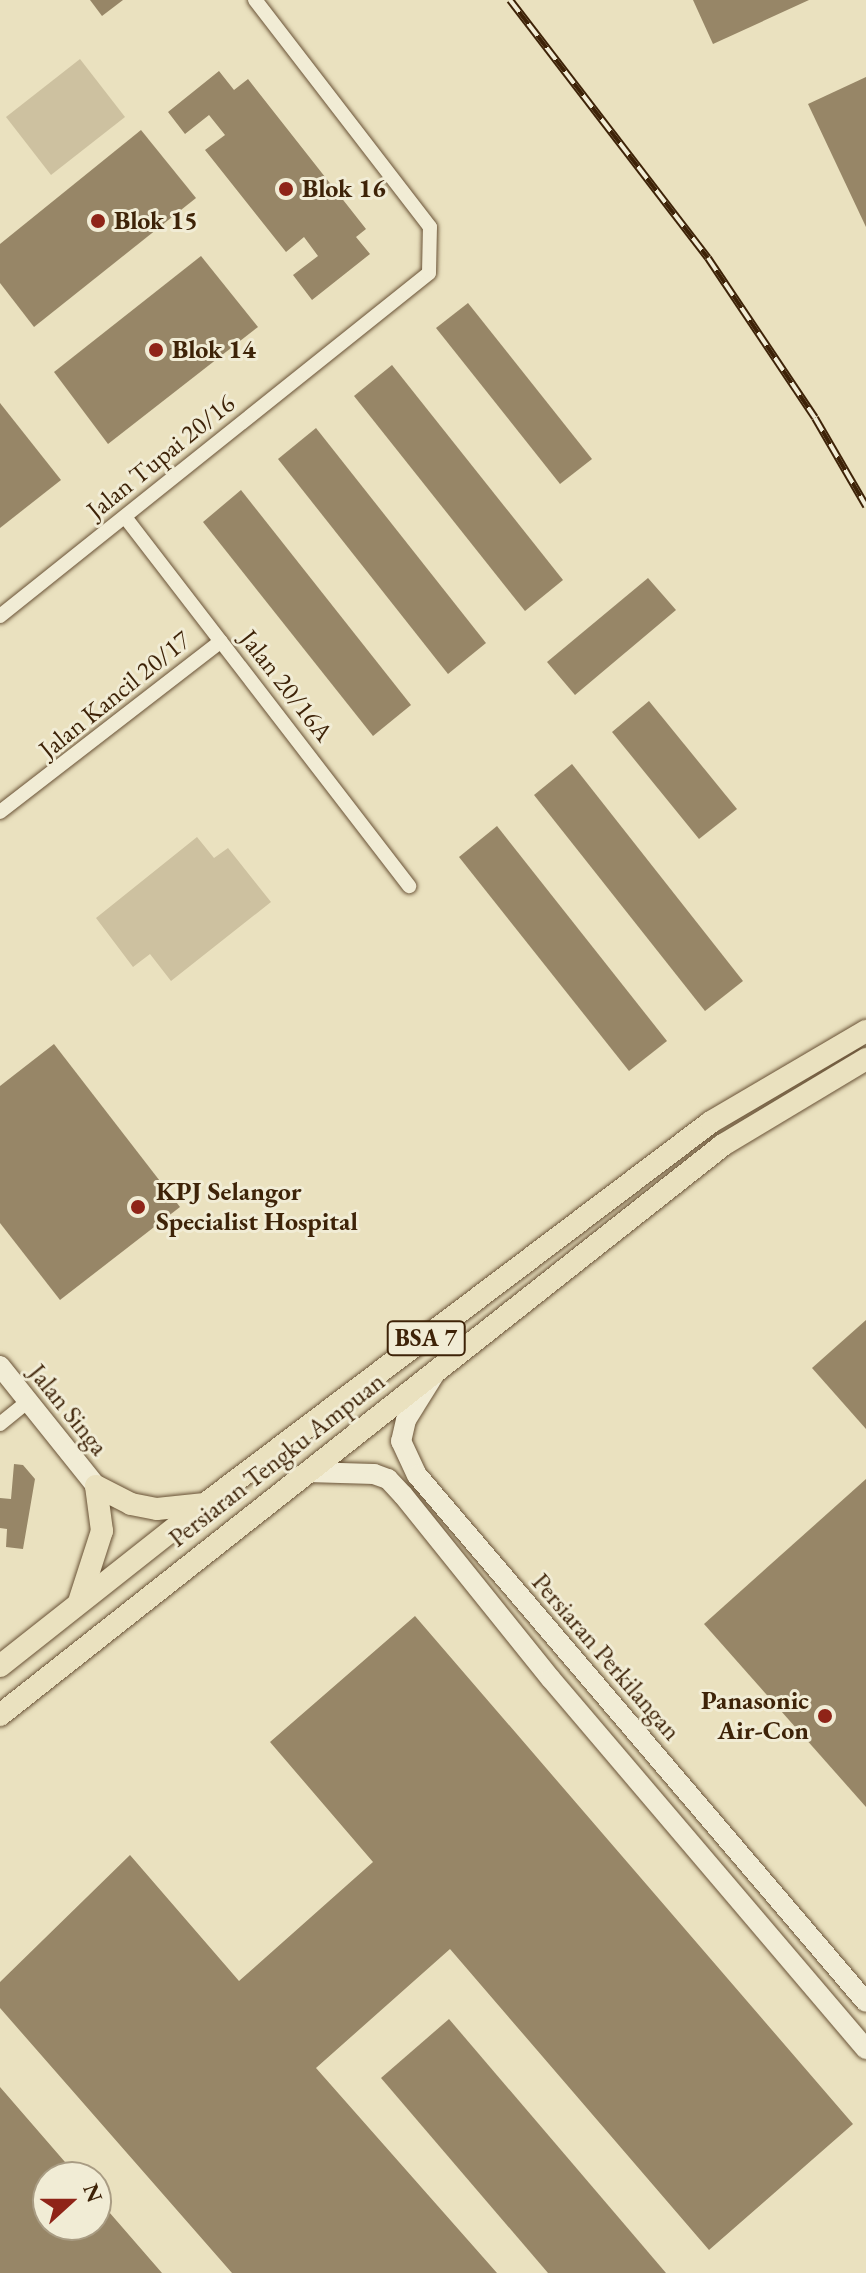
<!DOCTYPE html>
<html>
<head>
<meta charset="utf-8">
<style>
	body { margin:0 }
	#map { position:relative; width:866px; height:2273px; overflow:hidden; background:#eae1bf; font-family:"EB Garamond",serif }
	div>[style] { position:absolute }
	.green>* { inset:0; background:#cdc1a0 }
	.building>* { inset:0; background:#978667 }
	.roads { filter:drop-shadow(0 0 2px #695236) drop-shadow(0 0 2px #695236) }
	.street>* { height:14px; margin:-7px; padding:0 7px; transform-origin:7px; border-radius:7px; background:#f1ecd5 }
	.secondary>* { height:20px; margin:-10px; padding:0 10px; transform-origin:10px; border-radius:10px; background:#f1ecd5 }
	.primary>* { height:22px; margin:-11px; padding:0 11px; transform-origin:11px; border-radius:11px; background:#eae1bf }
	.rail>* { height:8px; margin-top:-4px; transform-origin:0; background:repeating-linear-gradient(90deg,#f1ecd5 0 15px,#3e2308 0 30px); box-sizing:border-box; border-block:2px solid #3e2308 }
	.dots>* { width:22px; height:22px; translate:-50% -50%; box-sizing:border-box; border:4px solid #f1ecd5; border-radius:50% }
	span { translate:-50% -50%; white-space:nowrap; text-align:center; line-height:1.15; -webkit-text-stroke:6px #f1ecd5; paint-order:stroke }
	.shield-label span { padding:2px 6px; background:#f1ecd5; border:2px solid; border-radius:6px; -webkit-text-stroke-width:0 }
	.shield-label { font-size:24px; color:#3e2308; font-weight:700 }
	.poi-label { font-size:26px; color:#3e2308; font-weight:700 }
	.left { translate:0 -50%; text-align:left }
	.right { translate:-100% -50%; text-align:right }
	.street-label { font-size:26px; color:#3e2308 }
	.north { position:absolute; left:32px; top:2161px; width:80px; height:80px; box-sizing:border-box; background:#f1ecd5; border:2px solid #a99c83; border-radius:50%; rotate:69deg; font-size:22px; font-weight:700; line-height:32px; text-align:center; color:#3e2308 }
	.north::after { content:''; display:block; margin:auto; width:28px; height:36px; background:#8f2418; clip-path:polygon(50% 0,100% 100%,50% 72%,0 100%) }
</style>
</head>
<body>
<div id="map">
	<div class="green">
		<i style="clip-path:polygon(80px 59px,125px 117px,51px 175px,6px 117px)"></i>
		<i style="clip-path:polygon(197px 837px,214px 858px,228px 848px,271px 902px,171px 981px,150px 954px,133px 967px,96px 918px)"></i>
	</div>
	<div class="building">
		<i style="clip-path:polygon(90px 0,123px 0,102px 16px)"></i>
		<i style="clip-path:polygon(693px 0,809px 0,713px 44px)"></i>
		<i style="clip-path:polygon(219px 71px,234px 90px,248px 79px,366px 229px,356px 237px,370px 254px,312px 300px,293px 275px,318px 256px,304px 237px,286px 252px,205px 150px,225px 135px,209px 115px,185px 134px,168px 112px)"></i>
		<i style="clip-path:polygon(866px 77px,866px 227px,808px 104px)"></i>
		<i style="clip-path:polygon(141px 130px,196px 198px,34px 327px,0 283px,0 244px)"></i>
		<i style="clip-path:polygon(201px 256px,258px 327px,108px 444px,54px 372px)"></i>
		<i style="clip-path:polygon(468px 303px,592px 459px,560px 484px,436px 328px)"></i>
		<i style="clip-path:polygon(392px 365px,563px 580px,525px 611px,354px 396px)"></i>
		<i style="clip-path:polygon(0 403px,61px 480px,0 528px)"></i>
		<i style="clip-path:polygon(316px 428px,486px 643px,448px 674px,278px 459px)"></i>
		<i style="clip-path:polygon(241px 490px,411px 705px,373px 736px,203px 522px)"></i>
		<i style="clip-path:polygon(648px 578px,676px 610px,575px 695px,547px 662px)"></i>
		<i style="clip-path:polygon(649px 701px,737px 809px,699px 839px,612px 732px)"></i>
		<i style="clip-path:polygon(572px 764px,743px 981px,705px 1011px,534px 795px)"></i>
		<i style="clip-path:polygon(497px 826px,667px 1041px,629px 1071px,459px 857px)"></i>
		<i style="clip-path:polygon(54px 1044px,180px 1207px,60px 1300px,0 1223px,0 1086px)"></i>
		<i style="clip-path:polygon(866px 1320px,866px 1429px,812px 1368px)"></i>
		<i style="clip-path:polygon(14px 1464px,23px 1465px,35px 1479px,23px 1549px,6px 1547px,7px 1529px,0 1528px,0 1498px,11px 1499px)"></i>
		<i style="clip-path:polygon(866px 1479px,866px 1807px,704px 1624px)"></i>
		<i style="clip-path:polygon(415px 1616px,853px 2124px,709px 2250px,450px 1949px,316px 2068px,497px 2273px,232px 2273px,0 2008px,0 1982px,130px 1855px,239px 1981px,373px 1862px,270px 1742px)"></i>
		<i style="clip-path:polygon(449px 2019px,666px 2273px,548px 2273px,381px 2078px)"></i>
		<i style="clip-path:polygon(0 2087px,78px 2177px,48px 2177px,48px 2225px,96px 2225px,96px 2197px,162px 2273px,0 2273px)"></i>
	</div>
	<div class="roads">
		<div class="street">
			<i style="left:125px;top:517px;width:466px;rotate:52.4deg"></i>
			<i style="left:0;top:616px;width:549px;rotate:-38.64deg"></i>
			<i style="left:429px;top:273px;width:46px;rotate:-88.8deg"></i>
			<i style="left:430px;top:227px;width:287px;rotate:-127.6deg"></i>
			<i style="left:0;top:812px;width:279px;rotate:-37.7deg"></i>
			<i style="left:0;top:1424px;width:36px;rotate:-39deg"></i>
		</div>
		<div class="secondary">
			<i style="left:0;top:1366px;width:154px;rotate:51.3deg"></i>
			<i style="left:434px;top:1375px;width:53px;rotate:121.9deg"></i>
			<i style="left:406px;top:1420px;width:22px;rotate:103deg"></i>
			<i style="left:401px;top:1441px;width:38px;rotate:65deg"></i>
			<i style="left:417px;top:1475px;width:692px;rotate:49.57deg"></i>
			<i style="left:307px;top:1472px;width:67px;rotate:1.7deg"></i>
			<i style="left:374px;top:1474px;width:15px;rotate:20deg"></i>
			<i style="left:388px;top:1479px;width:22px;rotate:47deg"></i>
			<i style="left:403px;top:1495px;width:236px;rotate:51.2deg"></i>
			<i style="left:551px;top:1679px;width:486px;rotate:49.6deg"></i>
		</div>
		<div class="primary">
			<i style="left:96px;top:1486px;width:39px;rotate:27deg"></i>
			<i style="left:131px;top:1504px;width:26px;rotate:11deg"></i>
			<i style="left:157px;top:1509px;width:48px;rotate:-5.9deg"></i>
			<i style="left:79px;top:1602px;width:75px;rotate:-72.1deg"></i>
			<i style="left:102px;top:1531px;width:45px;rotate:-97.6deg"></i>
			<i style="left:0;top:1666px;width:261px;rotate:-38.3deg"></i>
			<i style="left:205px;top:1504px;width:634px;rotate:-37.05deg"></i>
			<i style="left:711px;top:1122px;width:180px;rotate:-30.4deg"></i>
			<i style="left:0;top:1715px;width:921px;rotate:-38.25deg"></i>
			<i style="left:723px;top:1145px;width:167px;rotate:-31deg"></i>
		</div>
	</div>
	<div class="rail">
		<i style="left:510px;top:0;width:325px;rotate:52.5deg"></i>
		<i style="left:708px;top:258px;width:192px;rotate:56.2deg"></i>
		<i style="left:815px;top:418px;width:102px;rotate:59.9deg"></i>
	</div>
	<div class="dots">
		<i style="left:286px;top:189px;background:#8f2418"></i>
		<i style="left:98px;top:221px;background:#8f2418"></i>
		<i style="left:156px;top:350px;background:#8f2418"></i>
		<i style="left:138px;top:1207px;background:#8f2418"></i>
		<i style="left:825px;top:1716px;background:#8f2418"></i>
	</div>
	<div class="shield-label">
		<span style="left:426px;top:1338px">BSA 7</span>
	</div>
	<div class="poi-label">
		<span class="left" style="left:302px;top:189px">Blok 16</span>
		<span class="left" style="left:114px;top:221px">Blok 15</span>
		<span class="left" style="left:172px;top:350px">Blok 14</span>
		<span class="left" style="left:156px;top:1207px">KPJ Selangor<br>Specialist Hospital</span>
		<span class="right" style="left:809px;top:1716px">Panasonic<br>Air-Con</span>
	</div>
	<div class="street-label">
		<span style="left:161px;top:457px;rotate:-39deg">Jalan Tupai 20/16</span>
		<span style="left:286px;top:686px;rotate:52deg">Jalan 20/16A</span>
		<span style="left:115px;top:695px;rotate:-39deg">Jalan Kancil 20/17</span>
		<span style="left:68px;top:1410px;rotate:51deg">Jalan Singa</span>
		<span style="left:277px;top:1460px;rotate:-38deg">Persiaran Tengku Ampuan</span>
		<span style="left:606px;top:1657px;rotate:49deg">Persiaran Perkilangan</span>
	</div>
	<div class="north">N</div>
</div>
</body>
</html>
